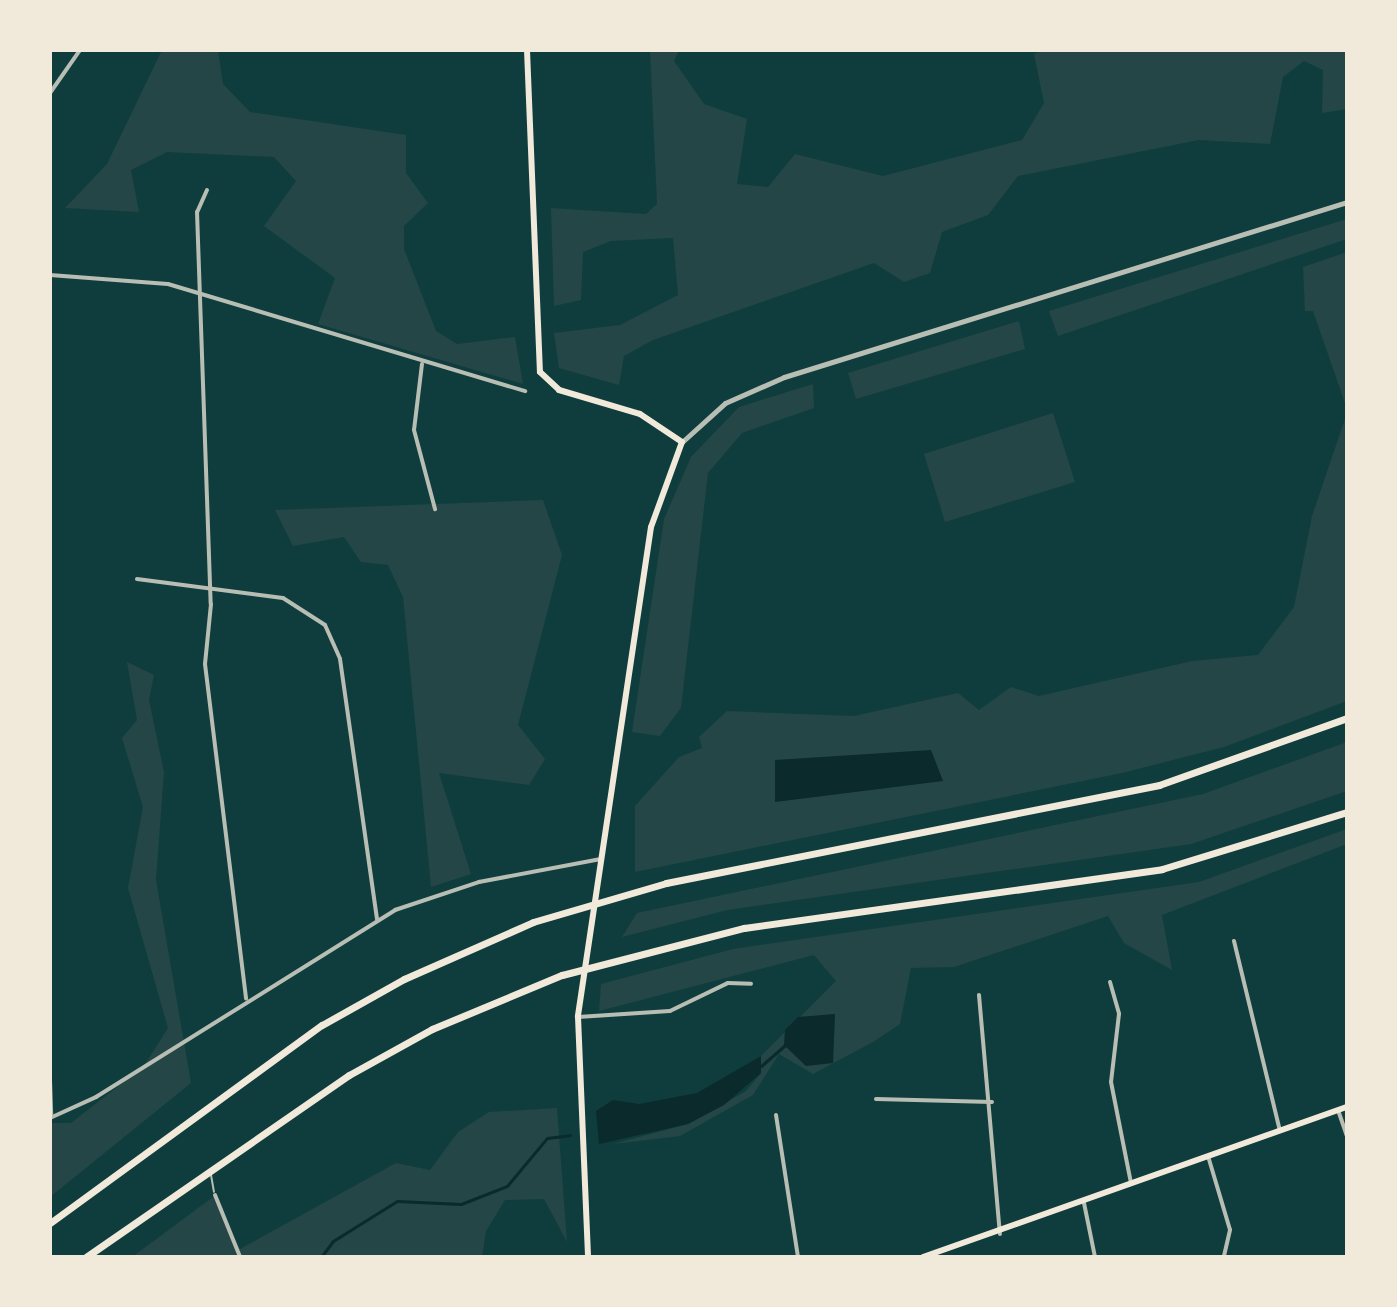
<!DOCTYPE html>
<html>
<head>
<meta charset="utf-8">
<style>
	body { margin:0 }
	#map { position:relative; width:1397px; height:1307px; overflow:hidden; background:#0f3d3e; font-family:"Zilla Slab",serif }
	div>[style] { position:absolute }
	.green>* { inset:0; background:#244646 }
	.water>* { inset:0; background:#0a2a2b }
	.stream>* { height:3px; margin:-1.5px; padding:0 1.5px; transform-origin:1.5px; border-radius:1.5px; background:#0a2a2b }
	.service>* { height:2px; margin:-1px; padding:0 1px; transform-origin:1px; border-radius:1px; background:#b8beb3 }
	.minor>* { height:4px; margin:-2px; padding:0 2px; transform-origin:2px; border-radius:2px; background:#b8beb3 }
	.tertiary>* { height:5px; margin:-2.5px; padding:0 2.5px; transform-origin:2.5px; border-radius:2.5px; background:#b8beb3 }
	.secondary>* { height:6px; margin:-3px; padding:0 3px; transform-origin:3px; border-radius:3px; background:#f1e9da }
	.motorway>* { height:7px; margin:-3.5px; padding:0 3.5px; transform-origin:3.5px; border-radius:3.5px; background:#f1e9da }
	span { translate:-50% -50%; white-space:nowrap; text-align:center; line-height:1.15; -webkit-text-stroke:6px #f1e9da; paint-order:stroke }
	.frame { position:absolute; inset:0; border:52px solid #f1e9da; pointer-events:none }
</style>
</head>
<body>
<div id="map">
	<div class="green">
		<i style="clip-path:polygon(162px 50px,218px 50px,223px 84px,250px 112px,406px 135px,406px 173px,428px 203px,404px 226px,404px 249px,436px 331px,457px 344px,515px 337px,523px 384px,318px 324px,335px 278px,264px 226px,296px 181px,274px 157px,167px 152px,131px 170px,139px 212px,65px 208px,107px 164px)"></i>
		<i style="clip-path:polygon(650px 50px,679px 50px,674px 61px,704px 104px,747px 119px,737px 184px,768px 187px,795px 154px,883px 176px,1022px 140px,1044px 103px,1034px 54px,1045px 50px,1347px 50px,1347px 109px,1322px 113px,1323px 70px,1304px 61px,1283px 77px,1270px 144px,1199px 140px,1018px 176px,988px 215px,942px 232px,930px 273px,904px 282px,874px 263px,653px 340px,624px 356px,619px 385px,559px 368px,554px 333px,620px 325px,678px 295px,673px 238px,611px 241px,583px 252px,581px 300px,554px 306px,551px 208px,646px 214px,657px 204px)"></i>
		<i style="clip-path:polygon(1347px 219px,1347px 239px,1058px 336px,1049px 311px)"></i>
		<i style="clip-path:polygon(1347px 252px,1347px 409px,1313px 311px,1305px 311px,1303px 267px)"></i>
		<i style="clip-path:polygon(1019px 321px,1025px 349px,856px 399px,848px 373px)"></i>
		<i style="clip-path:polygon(813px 384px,814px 408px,742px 433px,708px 473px,681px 708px,660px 736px,632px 732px,664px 519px,691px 457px,739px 407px)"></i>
		<i style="clip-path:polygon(1053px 413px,1075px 482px,945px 522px,924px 454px)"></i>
		<i style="clip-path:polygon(1347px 413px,1347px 701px,1224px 747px,1122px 773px,635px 872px,635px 806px,679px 757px,702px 748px,699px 737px,727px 711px,854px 716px,958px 693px,979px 710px,1011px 687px,1039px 696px,1192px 661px,1258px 655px,1294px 607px,1312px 516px)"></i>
		<i style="clip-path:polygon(543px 500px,562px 555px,518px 725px,545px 759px,529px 785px,439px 773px,471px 874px,431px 887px,403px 597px,388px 565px,361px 562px,344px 537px,293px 546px,275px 510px)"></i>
		<i style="clip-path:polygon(127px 662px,154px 675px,149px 700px,164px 772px,156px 880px,191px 1083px,50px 1197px,50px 1123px,71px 1123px,144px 1066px,168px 1028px,128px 888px,143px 807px,122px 738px,137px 720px)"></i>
		<i style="clip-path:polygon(1347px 742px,1347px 791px,1191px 844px,727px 910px,622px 937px,637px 913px,1203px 794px)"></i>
		<i style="clip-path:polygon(1347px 829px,1347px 844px,1162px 915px,1172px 970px,1124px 943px,1108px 916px,954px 967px,911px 968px,900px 1024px,873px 1042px,813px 1074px,779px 1054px,753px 1095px,680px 1136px,613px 1144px,688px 1124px,746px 1091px,761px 1073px,761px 1056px,836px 981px,814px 955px,599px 1011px,601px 984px,733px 949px,1199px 882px)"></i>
		<i style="clip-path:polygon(557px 1108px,567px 1242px,544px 1199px,505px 1200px,486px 1231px,482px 1257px,132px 1257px,213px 1197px,240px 1249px,396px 1163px,430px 1170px,458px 1132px,489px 1112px)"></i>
	</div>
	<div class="water">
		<i style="clip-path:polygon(931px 750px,943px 781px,775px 802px,775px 760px)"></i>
		<i style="clip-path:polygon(835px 1014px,833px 1063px,806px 1066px,784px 1045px,785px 1030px,798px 1017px)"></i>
		<i style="clip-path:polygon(761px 1056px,761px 1073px,724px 1105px,688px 1124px,599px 1144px,596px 1111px,613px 1100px,639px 1104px,697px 1093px)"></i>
	</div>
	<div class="stream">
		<i style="left:761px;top:1066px;width:32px;rotate:-41deg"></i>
		<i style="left:321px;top:1257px;width:20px;rotate:-53deg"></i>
		<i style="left:333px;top:1241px;width:75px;rotate:-32deg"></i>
		<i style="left:397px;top:1201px;width:64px;rotate:2.7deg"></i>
		<i style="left:461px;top:1204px;width:49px;rotate:-21.4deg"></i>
		<i style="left:507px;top:1186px;width:62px;rotate:-50.2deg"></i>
		<i style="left:547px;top:1138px;width:23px;rotate:-7deg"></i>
	</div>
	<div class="service">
		<i style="left:211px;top:1175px;width:17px;rotate:80deg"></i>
	</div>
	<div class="minor">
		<i style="left:814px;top:50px;width:120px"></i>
		<i style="left:50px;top:93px;width:52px;rotate:-55.1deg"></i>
		<i style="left:207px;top:190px;width:24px;rotate:114deg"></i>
		<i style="left:197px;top:212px;width:392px;rotate:88deg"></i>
		<i style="left:211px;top:604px;width:60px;rotate:95.7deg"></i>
		<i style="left:205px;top:664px;width:337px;rotate:83deg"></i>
		<i style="left:50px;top:275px;width:118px;rotate:4.4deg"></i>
		<i style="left:168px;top:284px;width:373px;rotate:16.7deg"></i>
		<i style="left:422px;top:364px;width:66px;rotate:96.9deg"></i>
		<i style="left:414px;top:430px;width:82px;rotate:75.1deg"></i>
		<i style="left:137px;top:579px;width:147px;rotate:7.4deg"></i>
		<i style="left:283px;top:598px;width:50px;rotate:32.7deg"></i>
		<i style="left:325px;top:625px;width:37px;rotate:66deg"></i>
		<i style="left:340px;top:659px;width:263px;rotate:81.9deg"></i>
		<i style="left:1234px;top:941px;width:195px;rotate:76.4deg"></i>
		<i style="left:1110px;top:982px;width:33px;rotate:74deg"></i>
		<i style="left:1119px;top:1014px;width:68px;rotate:96.7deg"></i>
		<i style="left:1111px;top:1082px;width:103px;rotate:78.8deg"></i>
		<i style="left:979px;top:995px;width:240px;rotate:85deg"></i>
		<i style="left:578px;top:1017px;width:92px;rotate:-3.7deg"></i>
		<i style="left:670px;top:1011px;width:64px;rotate:-25.8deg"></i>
		<i style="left:728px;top:983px;width:23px;rotate:2deg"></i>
		<i style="left:50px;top:1080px;width:37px;rotate:88deg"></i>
		<i style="left:876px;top:1099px;width:116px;rotate:1.5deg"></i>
		<i style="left:1338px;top:1110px;width:28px;rotate:71deg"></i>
		<i style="left:776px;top:1115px;width:144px;rotate:81.2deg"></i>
		<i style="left:50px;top:1118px;width:51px;rotate:-24.5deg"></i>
		<i style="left:96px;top:1097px;width:353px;rotate:-32deg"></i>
		<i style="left:395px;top:910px;width:89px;rotate:-18.4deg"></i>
		<i style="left:479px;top:882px;width:124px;rotate:-10.7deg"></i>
		<i style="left:1208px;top:1156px;width:77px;rotate:73.4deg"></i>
		<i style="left:1230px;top:1230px;width:28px;rotate:103deg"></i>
		<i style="left:215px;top:1195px;width:67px;rotate:68deg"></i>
		<i style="left:1084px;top:1203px;width:55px;rotate:78.5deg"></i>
	</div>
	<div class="tertiary">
		<i style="left:682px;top:442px;width:58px;rotate:-42.2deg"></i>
		<i style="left:725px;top:403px;width:64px;rotate:-23.8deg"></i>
		<i style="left:784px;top:377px;width:590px;rotate:-17.27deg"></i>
	</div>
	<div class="secondary">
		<i style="left:527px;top:50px;width:322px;rotate:87.7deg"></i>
		<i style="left:540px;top:372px;width:26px;rotate:43deg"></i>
		<i style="left:559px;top:390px;width:84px;rotate:16.5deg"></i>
		<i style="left:640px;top:414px;width:50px;rotate:33.7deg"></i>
		<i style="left:682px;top:442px;width:90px;rotate:110deg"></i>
		<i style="left:651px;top:527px;width:495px;rotate:98.5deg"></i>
		<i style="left:578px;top:1017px;width:240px;rotate:87.6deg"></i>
		<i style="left:923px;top:1257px;width:450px;rotate:-19.5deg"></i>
	</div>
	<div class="motorway">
		<i style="left:50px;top:1223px;width:336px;rotate:-36.1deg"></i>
		<i style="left:322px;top:1025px;width:94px;rotate:-29.3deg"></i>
		<i style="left:404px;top:979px;width:141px;rotate:-23.8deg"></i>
		<i style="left:533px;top:922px;width:139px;rotate:-16.3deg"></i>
		<i style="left:666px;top:883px;width:503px;rotate:-11.24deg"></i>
		<i style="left:1159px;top:785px;width:200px;rotate:-19.6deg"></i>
		<i style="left:86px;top:1257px;width:320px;rotate:-34.7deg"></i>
		<i style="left:349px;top:1075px;width:95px;rotate:-29deg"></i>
		<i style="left:432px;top:1029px;width:141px;rotate:-22.6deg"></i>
		<i style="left:562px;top:975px;width:188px;rotate:-14.5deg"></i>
		<i style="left:744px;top:928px;width:422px;rotate:-8deg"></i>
		<i style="left:1162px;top:869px;width:194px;rotate:-17.1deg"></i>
	</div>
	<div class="frame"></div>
</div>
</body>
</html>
